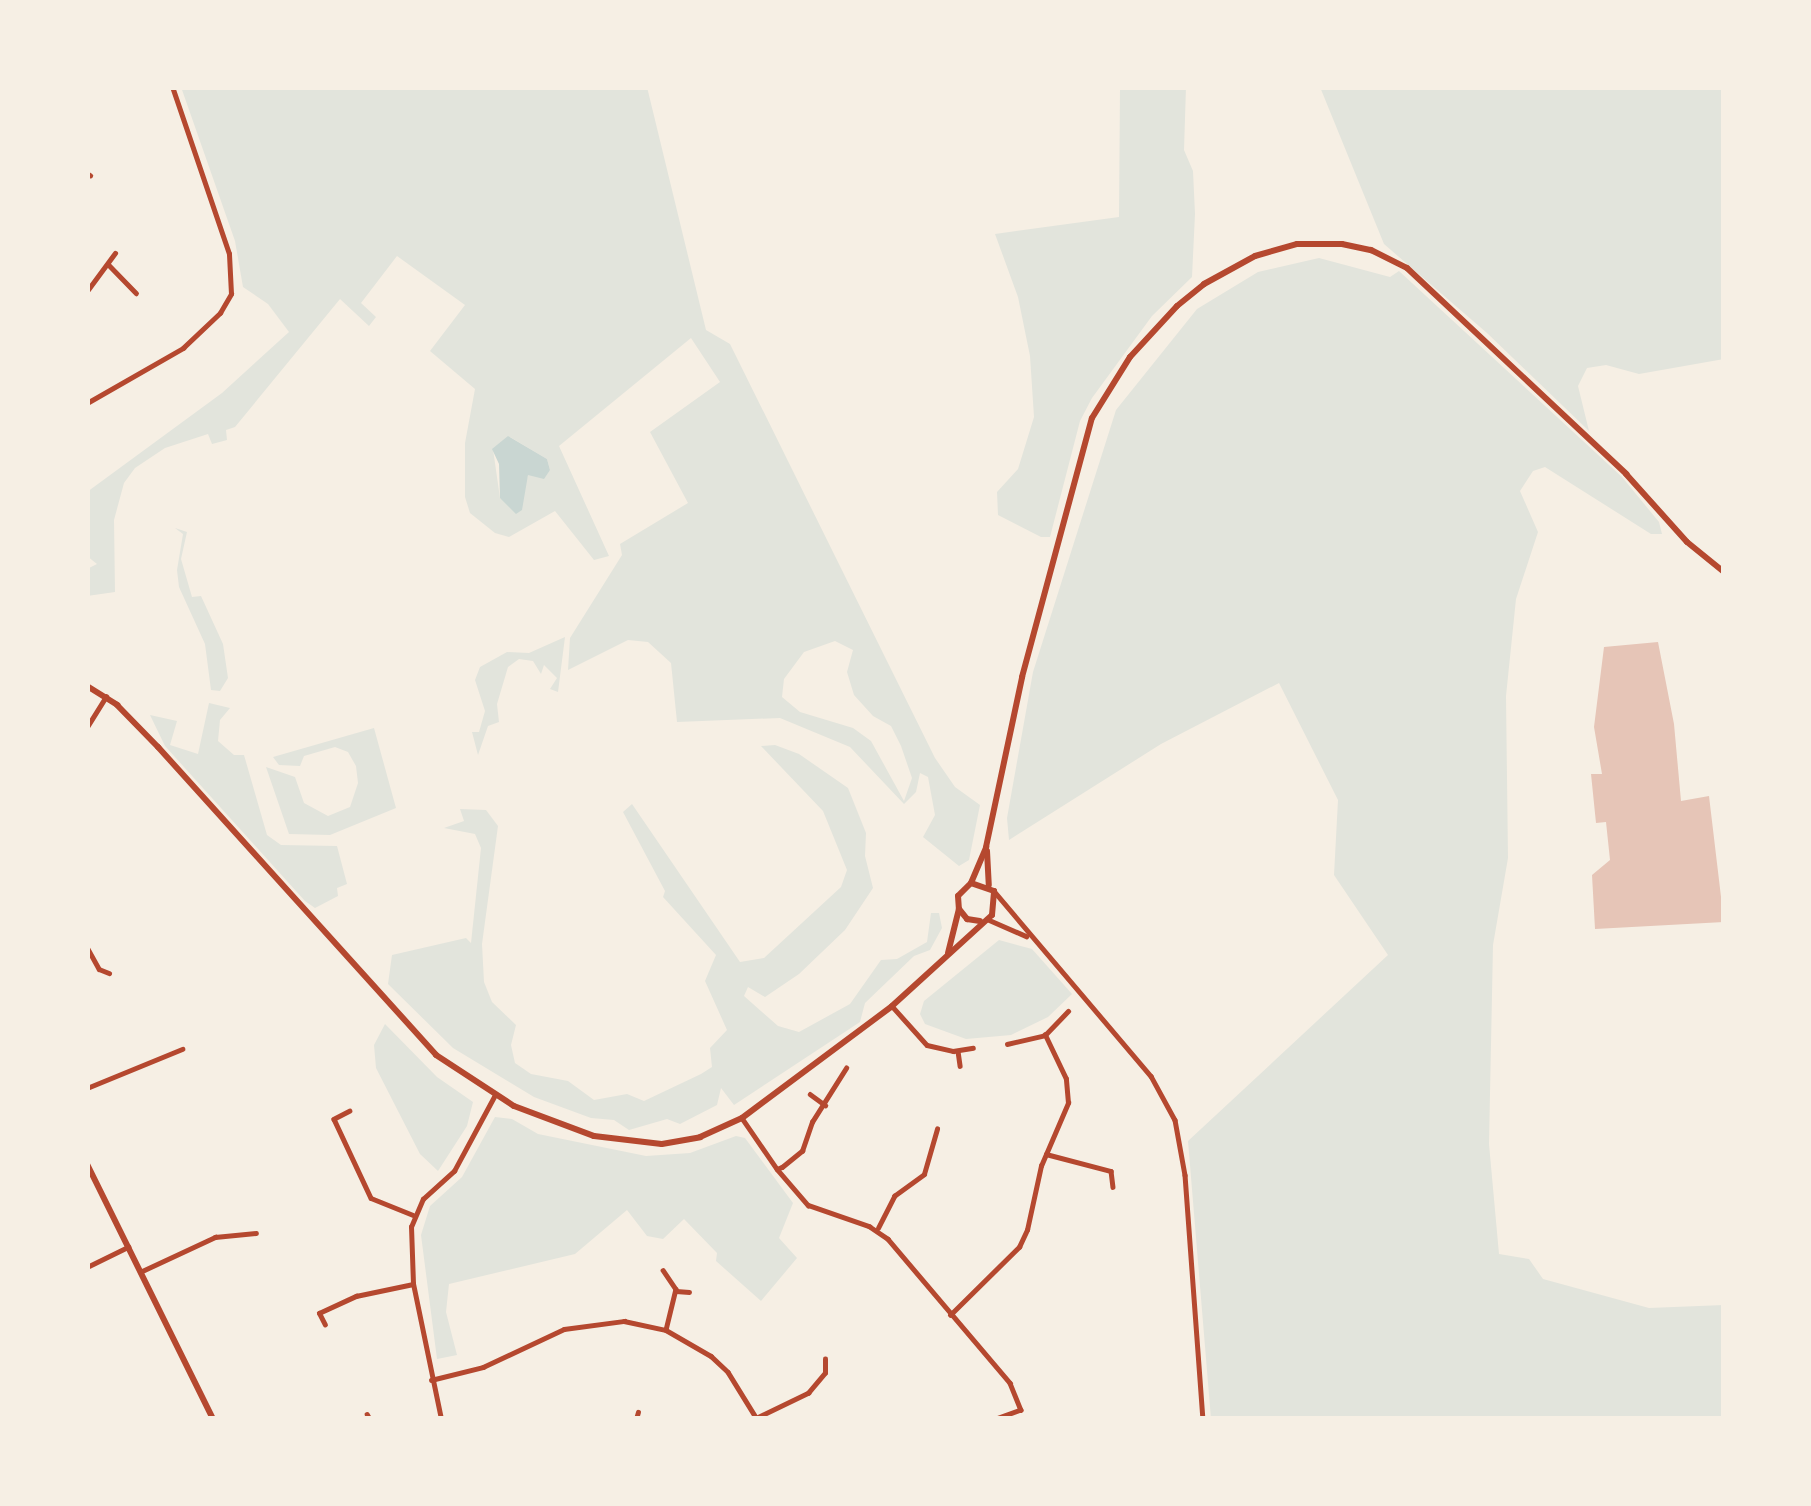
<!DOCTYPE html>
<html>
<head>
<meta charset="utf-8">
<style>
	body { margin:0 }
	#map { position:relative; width:1811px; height:1506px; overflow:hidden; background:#f6efe4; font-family:Figtree,sans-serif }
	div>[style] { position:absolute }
	.green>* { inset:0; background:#e2e4dc }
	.water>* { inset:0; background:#c9d6d2 }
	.building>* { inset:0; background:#e6c5b7 }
	.minor>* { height:4.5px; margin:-2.25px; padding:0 2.25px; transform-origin:2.25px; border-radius:2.25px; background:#b5482f }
	.tertiary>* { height:6px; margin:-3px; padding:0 3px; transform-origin:3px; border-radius:3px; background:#b5482f }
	span { translate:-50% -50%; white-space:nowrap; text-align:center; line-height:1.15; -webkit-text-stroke:9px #f6efe4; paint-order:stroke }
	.frame { position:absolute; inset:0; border:90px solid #f6efe4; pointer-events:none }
</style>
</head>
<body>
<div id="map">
	<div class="green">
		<i style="clip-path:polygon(evenodd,181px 87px,647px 87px,706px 330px,730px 344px,935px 758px,955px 787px,980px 805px,969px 860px,959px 866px,923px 837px,935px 815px,928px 777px,920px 773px,916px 792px,904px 804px,850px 747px,780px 718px,677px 722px,671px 663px,648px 642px,628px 640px,568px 670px,570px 638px,622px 555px,620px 544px,688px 503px,650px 432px,720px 382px,691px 338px,559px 446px,609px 556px,594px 560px,555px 511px,509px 537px,495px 533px,470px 513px,465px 497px,465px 443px,475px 389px,430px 351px,465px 305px,397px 256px,361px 303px,376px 317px,369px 326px,340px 299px,235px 427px,226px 430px,227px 440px,212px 444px,208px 434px,165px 448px,135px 468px,124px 483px,114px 520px,115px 592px,87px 596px,87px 569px,97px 564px,87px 556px,87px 492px,222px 393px,289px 332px,268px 304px,243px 287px,235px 241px,181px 87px,510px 437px,547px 459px,550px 470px,528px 475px,521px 501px,500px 498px,493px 449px,510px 437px,181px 87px,835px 641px,853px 650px,847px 672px,854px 695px,873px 716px,891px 726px,901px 746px,912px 778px,904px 801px,871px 741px,853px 728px,800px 712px,782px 697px,784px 679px,804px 652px,835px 641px)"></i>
		<i style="clip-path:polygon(1120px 87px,1186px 87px,1184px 150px,1193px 171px,1195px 214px,1192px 277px,1152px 316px,1092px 398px,1080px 421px,1050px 537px,1041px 537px,998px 515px,997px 492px,1018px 469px,1034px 417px,1030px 356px,1018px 297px,995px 234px,1119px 217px)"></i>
		<i style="clip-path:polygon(1320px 87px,1724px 87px,1724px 359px,1639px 374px,1606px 365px,1587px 368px,1578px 386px,1589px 431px,1487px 333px,1384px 244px)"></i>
		<i style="clip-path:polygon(1319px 258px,1390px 277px,1399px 271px,1622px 477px,1659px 522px,1662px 534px,1651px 534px,1545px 467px,1533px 471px,1520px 491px,1538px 532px,1516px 599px,1506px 696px,1508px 858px,1493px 945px,1489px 1144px,1499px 1254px,1529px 1259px,1543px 1279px,1649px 1308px,1724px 1305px,1724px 1419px,1211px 1419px,1188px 1141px,1388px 955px,1334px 875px,1338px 800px,1279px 683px,1161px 744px,1009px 840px,1007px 818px,1033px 672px,1116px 410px,1197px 309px,1258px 272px)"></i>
		<i style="clip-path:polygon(175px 528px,187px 532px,181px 559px,192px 597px,201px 596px,223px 644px,228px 678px,220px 691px,211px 690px,205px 644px,179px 587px,177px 570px,183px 534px)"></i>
		<i style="clip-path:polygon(565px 637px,558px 692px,550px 689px,557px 678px,544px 665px,541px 674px,533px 661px,519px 659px,508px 667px,497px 704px,499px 722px,488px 726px,478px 755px,472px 732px,479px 732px,485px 711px,475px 680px,480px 667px,507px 652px,529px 653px)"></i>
		<i style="clip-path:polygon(209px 703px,230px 708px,220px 720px,218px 741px,234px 755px,244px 755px,267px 835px,281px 845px,337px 846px,347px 884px,337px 888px,338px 896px,315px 908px,305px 901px,165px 746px,150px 715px,177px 721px,170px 745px,198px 754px)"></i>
		<i style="clip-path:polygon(374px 728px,396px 808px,330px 835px,289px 834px,266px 767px,295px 777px,304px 803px,328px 816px,350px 807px,358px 783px,356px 766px,348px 752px,335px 747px,304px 756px,300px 766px,279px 765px,273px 757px)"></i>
		<i style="clip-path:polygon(775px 745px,799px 754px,848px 788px,866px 833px,865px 856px,873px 888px,845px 930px,799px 974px,765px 997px,748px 987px,744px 996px,778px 1026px,799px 1032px,850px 1004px,881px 960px,897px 959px,927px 942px,931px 913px,939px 913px,942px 928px,930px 950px,914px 956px,865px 1003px,860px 1022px,734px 1105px,721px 1088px,717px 1105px,680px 1124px,667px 1119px,629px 1130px,614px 1120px,591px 1118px,534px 1097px,453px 1048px,388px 984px,392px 955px,466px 938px,471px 943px,481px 848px,475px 834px,444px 828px,464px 821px,460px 809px,486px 810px,498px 826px,482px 944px,484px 982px,492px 1002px,516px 1025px,511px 1045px,515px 1063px,531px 1074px,568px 1081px,594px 1100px,627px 1094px,644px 1101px,701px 1074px,712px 1067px,710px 1048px,727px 1030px,705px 981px,716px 955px,663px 897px,665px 891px,623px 812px,632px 804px,740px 962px,764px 958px,841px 887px,847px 870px,823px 811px,761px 746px)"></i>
		<i style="clip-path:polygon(999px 940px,1032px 949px,1072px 994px,1048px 1017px,1011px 1035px,966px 1039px,925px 1024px,920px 1014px,924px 1001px)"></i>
		<i style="clip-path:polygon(385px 1024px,437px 1077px,473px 1102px,467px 1126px,438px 1171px,420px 1154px,376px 1068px,374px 1045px)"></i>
		<i style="clip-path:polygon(495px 1117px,512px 1119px,538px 1134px,646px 1156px,690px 1153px,736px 1136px,745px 1138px,793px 1203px,779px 1238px,797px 1258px,761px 1301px,716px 1261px,717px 1253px,684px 1219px,663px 1239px,647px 1236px,627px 1210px,575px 1254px,449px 1284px,446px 1312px,457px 1355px,437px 1359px,421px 1235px,430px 1206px,462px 1177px)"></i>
	</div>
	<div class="water">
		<i style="clip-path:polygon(508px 436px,547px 459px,550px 470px,544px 479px,528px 475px,522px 510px,516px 514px,500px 498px,499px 464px,492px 449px)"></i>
	</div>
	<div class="building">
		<i style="clip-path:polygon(1658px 642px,1674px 724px,1681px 801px,1709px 796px,1724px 922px,1595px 929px,1592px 875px,1610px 860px,1606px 822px,1596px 823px,1591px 774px,1602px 774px,1594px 727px,1604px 647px)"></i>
	</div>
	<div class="minor">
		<i style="left:87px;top:173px;width:4px;rotate:34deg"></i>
		<i style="left:109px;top:265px;width:39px;rotate:46deg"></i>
		<i style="left:87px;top:291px;width:47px;rotate:-53.6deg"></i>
		<i style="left:87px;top:403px;width:111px;rotate:-29.8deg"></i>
		<i style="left:183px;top:348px;width:51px;rotate:-43.4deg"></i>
		<i style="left:220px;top:313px;width:22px;rotate:-60deg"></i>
		<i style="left:231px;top:294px;width:40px;rotate:-92.9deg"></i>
		<i style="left:229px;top:254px;width:176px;rotate:-108.8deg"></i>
		<i style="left:87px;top:727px;width:36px;rotate:-58deg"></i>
		<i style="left:994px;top:891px;width:243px;rotate:49.7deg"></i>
		<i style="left:1151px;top:1076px;width:50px;rotate:61.4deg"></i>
		<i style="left:1175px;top:1120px;width:56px;rotate:79.7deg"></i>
		<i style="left:1185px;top:1175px;width:245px;rotate:85.8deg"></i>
		<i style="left:987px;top:919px;width:43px;rotate:23.6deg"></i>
		<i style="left:87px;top:947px;width:25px;rotate:61deg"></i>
		<i style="left:99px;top:969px;width:11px;rotate:22deg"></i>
		<i style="left:892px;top:1006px;width:52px;rotate:48.1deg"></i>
		<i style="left:927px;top:1045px;width:27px;rotate:13deg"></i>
		<i style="left:953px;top:1051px;width:20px;rotate:-9deg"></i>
		<i style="left:1007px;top:1044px;width:39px;rotate:-13deg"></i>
		<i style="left:958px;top:1051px;width:15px;rotate:82deg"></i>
		<i style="left:87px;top:1088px;width:103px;rotate:-22.3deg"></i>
		<i style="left:810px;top:1094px;width:19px;rotate:36deg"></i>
		<i style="left:350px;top:1111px;width:18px;rotate:153deg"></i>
		<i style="left:334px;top:1119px;width:87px;rotate:64.9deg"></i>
		<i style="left:371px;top:1198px;width:45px;rotate:22deg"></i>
		<i style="left:742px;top:1118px;width:62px;rotate:55.5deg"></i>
		<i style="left:777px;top:1169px;width:5px;rotate:-22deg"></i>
		<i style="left:782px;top:1167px;width:26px;rotate:-39deg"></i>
		<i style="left:802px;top:1151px;width:31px;rotate:-71deg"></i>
		<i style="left:812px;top:1122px;width:64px;rotate:-57.8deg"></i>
		<i style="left:1046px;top:1154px;width:67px;rotate:14.7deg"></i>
		<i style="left:1111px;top:1171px;width:16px;rotate:83deg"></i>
		<i style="left:777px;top:1169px;width:48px;rotate:49.3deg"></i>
		<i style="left:808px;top:1205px;width:65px;rotate:19deg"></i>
		<i style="left:869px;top:1226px;width:23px;rotate:34deg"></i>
		<i style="left:888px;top:1239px;width:189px;rotate:49.7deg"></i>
		<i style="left:1010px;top:1383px;width:29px;rotate:68deg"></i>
		<i style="left:1021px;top:1410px;width:27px;rotate:160deg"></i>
		<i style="left:878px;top:1228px;width:36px;rotate:-63deg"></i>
		<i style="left:894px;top:1196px;width:37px;rotate:-36deg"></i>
		<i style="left:924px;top:1174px;width:47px;rotate:-73.9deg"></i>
		<i style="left:87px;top:1267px;width:46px;rotate:-26deg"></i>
		<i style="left:663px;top:1270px;width:23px;rotate:56deg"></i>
		<i style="left:676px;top:1289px;width:42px;rotate:103.7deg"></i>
		<i style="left:140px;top:1272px;width:83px;rotate:-25deg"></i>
		<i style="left:215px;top:1237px;width:41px;rotate:-5.6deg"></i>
		<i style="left:676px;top:1291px;width:13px;rotate:4deg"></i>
		<i style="left:950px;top:1315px;width:97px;rotate:-44.6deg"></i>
		<i style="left:1019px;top:1247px;width:19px;rotate:-65deg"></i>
		<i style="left:1027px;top:1230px;width:66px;rotate:-77.7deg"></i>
		<i style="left:1041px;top:1166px;width:69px;rotate:-66.8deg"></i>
		<i style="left:1068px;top:1103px;width:24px;rotate:-95deg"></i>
		<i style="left:1066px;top:1079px;width:49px;rotate:-115.5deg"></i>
		<i style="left:1045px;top:1035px;width:33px;rotate:-46deg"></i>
		<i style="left:325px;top:1325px;width:13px;rotate:-117deg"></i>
		<i style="left:319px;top:1313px;width:41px;rotate:-24.7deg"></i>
		<i style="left:356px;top:1296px;width:58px;rotate:-11.9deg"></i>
		<i style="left:431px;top:1380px;width:54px;rotate:-14deg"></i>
		<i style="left:483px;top:1367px;width:89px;rotate:-25.1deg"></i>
		<i style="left:564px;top:1329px;width:61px;rotate:-7.6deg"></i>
		<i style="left:624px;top:1321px;width:43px;rotate:12.1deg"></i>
		<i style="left:666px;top:1330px;width:52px;rotate:30deg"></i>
		<i style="left:711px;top:1356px;width:23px;rotate:43deg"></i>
		<i style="left:728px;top:1372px;width:55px;rotate:58.3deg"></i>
		<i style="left:367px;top:1414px;width:6px;rotate:59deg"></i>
		<i style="left:756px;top:1418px;width:58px;rotate:-25.7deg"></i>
		<i style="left:808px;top:1393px;width:26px;rotate:-50deg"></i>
		<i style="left:825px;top:1373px;width:14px;rotate:-90deg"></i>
		<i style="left:441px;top:1419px;width:138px;rotate:-101.7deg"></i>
		<i style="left:413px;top:1284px;width:57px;rotate:-92deg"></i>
		<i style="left:411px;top:1227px;width:30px;rotate:-67deg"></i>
		<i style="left:423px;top:1199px;width:42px;rotate:-42.1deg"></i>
		<i style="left:454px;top:1171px;width:86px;rotate:-61.7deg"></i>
		<i style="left:636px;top:1419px;width:7px;rotate:-74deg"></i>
	</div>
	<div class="tertiary">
		<i style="left:87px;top:686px;width:36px;rotate:32deg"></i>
		<i style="left:117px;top:705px;width:59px;rotate:45.7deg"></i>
		<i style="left:158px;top:747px;width:415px;rotate:47.9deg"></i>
		<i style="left:436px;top:1055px;width:93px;rotate:33.2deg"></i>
		<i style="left:514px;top:1106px;width:85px;rotate:20.6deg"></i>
		<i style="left:594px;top:1136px;width:68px;rotate:6.7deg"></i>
		<i style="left:662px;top:1144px;width:39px;rotate:-10deg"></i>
		<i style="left:700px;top:1137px;width:46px;rotate:-24.3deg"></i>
		<i style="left:742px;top:1118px;width:187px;rotate:-36.7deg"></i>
		<i style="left:892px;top:1006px;width:135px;rotate:-42.3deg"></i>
		<i style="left:992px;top:915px;width:24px;rotate:-85deg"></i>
		<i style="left:994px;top:891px;width:24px;rotate:-161deg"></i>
		<i style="left:971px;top:883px;width:18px;rotate:135deg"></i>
		<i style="left:958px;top:896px;width:13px;rotate:86deg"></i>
		<i style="left:959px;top:909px;width:13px;rotate:51deg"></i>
		<i style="left:967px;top:919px;width:13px;rotate:9deg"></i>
		<i style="left:987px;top:851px;width:34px;rotate:87deg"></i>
		<i style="left:971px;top:883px;width:39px;rotate:-67deg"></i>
		<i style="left:986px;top:847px;width:174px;rotate:-78deg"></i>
		<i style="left:1022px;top:677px;width:268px;rotate:-74.9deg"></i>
		<i style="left:1092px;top:418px;width:72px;rotate:-58.1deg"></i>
		<i style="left:1130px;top:357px;width:69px;rotate:-47.3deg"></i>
		<i style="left:1177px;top:306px;width:35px;rotate:-39deg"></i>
		<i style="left:1204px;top:284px;width:58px;rotate:-28.8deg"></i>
		<i style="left:1255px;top:256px;width:44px;rotate:-15.9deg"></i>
		<i style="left:1297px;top:244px;width:45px"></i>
		<i style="left:1342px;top:244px;width:30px;rotate:12deg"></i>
		<i style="left:1371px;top:250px;width:40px;rotate:26.6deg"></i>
		<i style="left:1407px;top:268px;width:301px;rotate:43.2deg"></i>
		<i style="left:1626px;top:474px;width:91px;rotate:48.1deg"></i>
		<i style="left:1687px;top:542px;width:48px;rotate:39deg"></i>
		<i style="left:948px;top:953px;width:45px;rotate:-76deg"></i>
		<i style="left:87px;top:1164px;width:284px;rotate:63.7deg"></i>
	</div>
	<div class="frame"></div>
</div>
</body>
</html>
